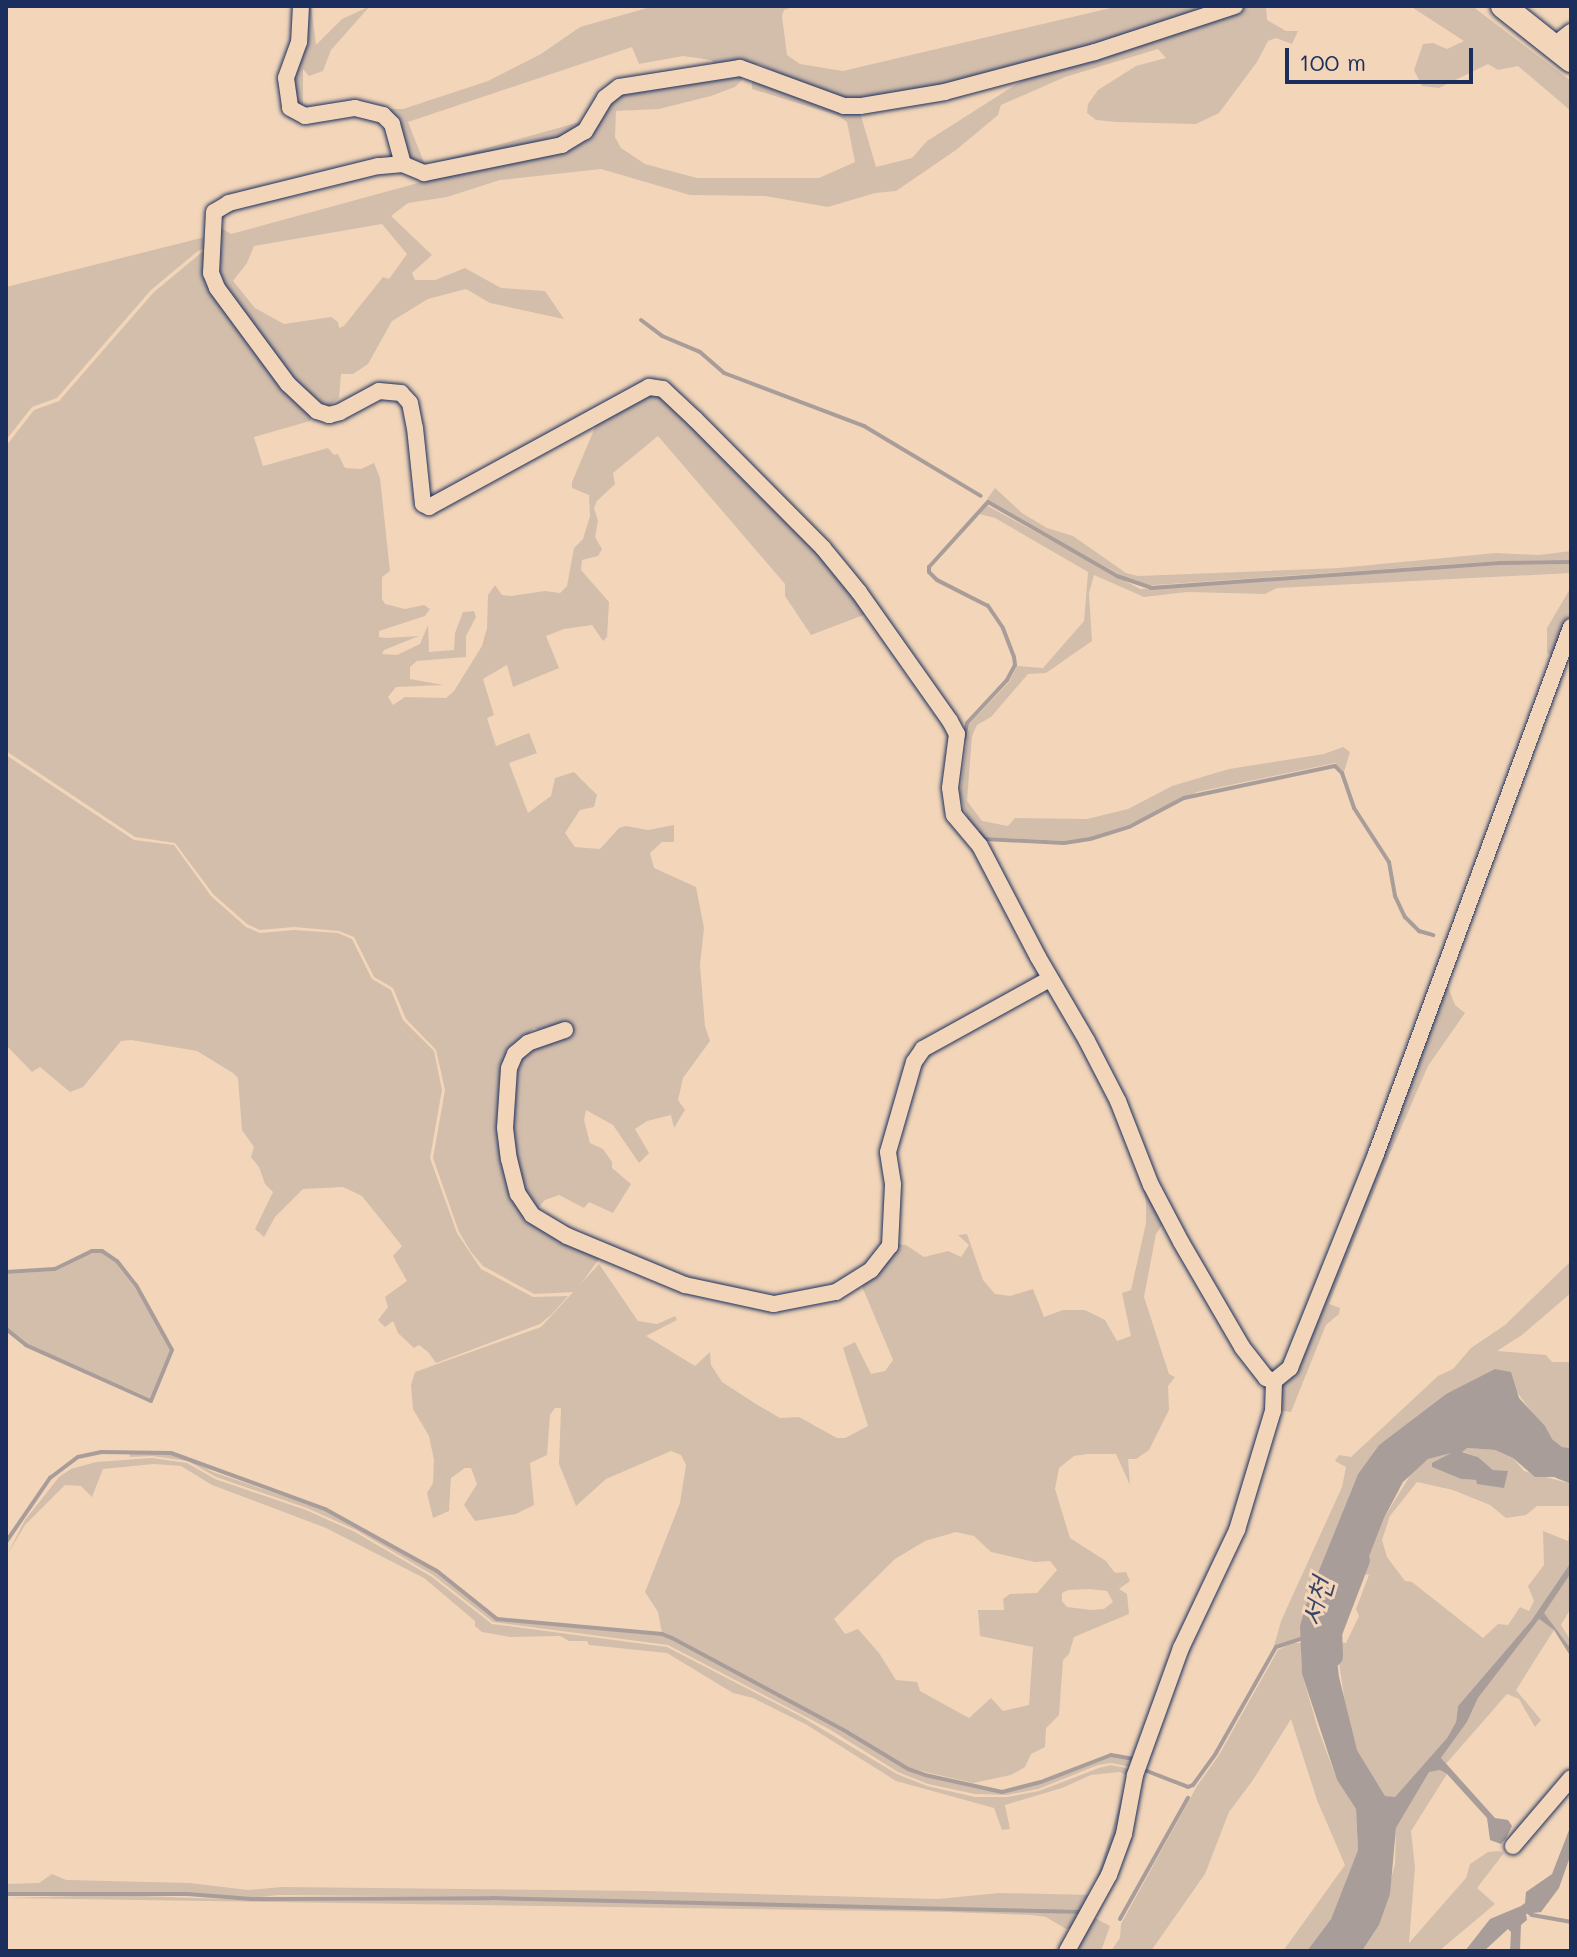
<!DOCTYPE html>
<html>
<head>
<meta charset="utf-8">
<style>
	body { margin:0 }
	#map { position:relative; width:1577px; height:1957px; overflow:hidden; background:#f3d6b9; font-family:Mali,"Poor Story",sans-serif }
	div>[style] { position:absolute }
	.green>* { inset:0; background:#d3beac }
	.water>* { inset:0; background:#a99d9a }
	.stream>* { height:4px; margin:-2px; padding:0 2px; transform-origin:2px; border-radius:2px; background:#a99d9a }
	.river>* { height:22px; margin:-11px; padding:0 11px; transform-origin:11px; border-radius:11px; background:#a99d9a }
	.roads { filter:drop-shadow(0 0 2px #1b2f5e) drop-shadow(0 0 2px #1b2f5e) }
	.minor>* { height:16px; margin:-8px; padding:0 8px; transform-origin:8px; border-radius:8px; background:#f3d6b9 }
	.highway>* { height:24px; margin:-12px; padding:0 12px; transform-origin:12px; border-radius:12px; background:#f3d6b9 }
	span { translate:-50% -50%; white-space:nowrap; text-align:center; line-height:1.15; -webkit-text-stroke:6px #f3d6b9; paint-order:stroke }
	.water-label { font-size:30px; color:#37456a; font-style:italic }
	.frame { position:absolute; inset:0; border:8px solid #1b2f5e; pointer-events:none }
	.scale { position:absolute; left:1285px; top:48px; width:188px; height:36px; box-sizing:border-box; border:4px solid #1b2f5e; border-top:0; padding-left:10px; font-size:24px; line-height:28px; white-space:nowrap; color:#1b2f5e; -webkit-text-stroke:6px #f3d6b9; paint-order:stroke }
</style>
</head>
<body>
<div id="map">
	<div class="green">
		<i style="clip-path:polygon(305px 6px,311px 6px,316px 45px,342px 19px,370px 6px,331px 50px,323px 71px,309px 76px,303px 69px,303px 107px,297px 108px,289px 85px)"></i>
		<i style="clip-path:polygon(654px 6px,796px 6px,784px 10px,782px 16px,787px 55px,800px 64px,843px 71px,1119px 6px,1228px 6px,990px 75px,892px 96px,846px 100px,804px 86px,760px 64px,718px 66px,711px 60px,683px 56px,639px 64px,632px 47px,408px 122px,425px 165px,587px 120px,571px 136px,439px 169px,409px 164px,386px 109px,403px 109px,488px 81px,541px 54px,580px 27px)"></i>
		<i style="clip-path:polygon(evenodd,1244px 6px,1266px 6px,1267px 20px,1286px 31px,1298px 31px,1292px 44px,1276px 38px,1268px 41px,1257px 62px,1219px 113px,1196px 124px,1116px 122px,1096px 120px,1087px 113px,1088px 104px,1098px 90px,1136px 66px,1166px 58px,1158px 49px,1065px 77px,1001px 105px,998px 115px,956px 150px,896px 191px,875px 193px,828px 207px,765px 196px,690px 195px,601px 169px,500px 180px,447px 197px,408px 203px,391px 216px,432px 255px,412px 273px,415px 280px,435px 280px,465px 268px,501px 288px,545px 291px,564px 319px,490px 303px,466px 289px,428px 299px,392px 321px,368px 364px,353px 374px,341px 374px,339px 398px,325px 409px,310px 403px,216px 273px,218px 226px,231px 234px,418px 183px,425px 177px,559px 151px,617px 94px,740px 71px,742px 80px,735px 87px,711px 96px,659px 109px,616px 111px,615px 137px,621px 148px,645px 164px,697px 178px,819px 178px,855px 162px,847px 122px,839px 116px,752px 89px,752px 74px,859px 109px,876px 167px,912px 158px,927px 141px,1034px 73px,1244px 6px,382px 224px,407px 254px,389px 279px,383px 277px,344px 326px,339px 328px,338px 322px,331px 317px,284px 324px,255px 308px,233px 281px,247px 263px,254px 246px,382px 224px)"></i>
		<i style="clip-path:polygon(1410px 6px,1472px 6px,1571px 81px,1571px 111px,1518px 66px,1498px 70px,1488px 64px,1439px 88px,1422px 86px,1414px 70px,1423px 44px,1433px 43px,1447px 49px,1464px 41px)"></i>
		<i style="clip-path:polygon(205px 237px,210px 248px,199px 250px,151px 290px,57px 398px,32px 407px,6px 440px,6px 287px)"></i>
		<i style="clip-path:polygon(209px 251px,209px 278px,214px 290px,299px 401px,315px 412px,310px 421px,254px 437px,263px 466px,328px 448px,334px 455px,338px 454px,345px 468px,361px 469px,374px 463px,380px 478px,390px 571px,382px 577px,382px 599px,385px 604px,405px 609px,424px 605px,430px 609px,425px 616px,379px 631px,379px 637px,386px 638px,419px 636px,384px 650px,382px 654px,397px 655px,420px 644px,428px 625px,429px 652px,454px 650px,455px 633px,463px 612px,474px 611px,476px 617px,466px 636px,466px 657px,417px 661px,410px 667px,410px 679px,444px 685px,396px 687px,388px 697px,393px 705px,405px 697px,446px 698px,454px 691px,482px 646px,487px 628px,488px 595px,495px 585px,502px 595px,511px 596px,545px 591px,560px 593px,567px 586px,574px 548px,583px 539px,590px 516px,589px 495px,572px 488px,572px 482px,599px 418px,605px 411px,651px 391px,665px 396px,766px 494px,821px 551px,869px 613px,811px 635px,785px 596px,785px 584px,658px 436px,613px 473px,615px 484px,597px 501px,594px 508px,598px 521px,595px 537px,602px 549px,598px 556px,582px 560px,581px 570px,609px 602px,607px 637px,603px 641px,592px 625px,564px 629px,546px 636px,559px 668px,513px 687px,507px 665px,483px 679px,494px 715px,487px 718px,496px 746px,529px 733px,537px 753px,509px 763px,528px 813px,551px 796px,555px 778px,574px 772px,597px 795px,594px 807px,580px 810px,565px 833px,575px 847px,600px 849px,619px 828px,626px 826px,648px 830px,674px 825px,674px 842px,662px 842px,650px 853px,654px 868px,696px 887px,704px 928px,700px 965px,705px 1026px,710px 1041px,683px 1078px,678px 1100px,685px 1110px,674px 1128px,671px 1115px,647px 1121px,635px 1129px,649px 1153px,639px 1163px,613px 1125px,586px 1110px,584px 1120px,590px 1143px,603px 1149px,612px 1162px,612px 1168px,631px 1184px,613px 1213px,589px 1202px,584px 1208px,559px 1195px,545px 1200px,533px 1213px,521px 1193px,511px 1159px,508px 1128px,511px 1069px,517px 1055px,529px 1045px,566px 1032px,563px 1027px,546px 1031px,534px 1028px,527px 1035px,528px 1040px,515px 1050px,507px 1062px,503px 1129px,514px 1191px,538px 1223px,604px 1252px,575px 1292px,534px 1294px,483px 1266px,471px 1252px,459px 1232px,433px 1158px,445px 1090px,436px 1050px,406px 1019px,393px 988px,374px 977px,354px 937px,339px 931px,294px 927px,260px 930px,247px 924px,213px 894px,175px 843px,135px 837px,6px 751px,6px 446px,34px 410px,59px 401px,154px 292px,201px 253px)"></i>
		<i style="clip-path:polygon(995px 488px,1022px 513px,1047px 528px,1073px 536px,1126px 573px,1138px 576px,1339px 568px,1496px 553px,1539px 555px,1571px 551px,1571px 561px,1500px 561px,1141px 586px,998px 508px,987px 499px)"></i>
		<i style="clip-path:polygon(986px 505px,1140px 589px,1500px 565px,1571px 564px,1571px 573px,1277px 588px,1265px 594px,1187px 592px,1144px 597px,1094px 575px,1089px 593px,1092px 641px,1046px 673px,1028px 674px,991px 717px,977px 725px,972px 736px,967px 801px,982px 821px,1008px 826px,1015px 818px,1087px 819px,1128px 809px,1172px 786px,1229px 769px,1324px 754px,1343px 747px,1350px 752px,1344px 772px,1335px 763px,1197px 792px,1128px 825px,1090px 837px,1064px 841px,986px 837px,968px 820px,960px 795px,969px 724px,1009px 682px,1017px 666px,1043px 668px,1084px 621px,1088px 572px,995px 518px,979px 514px)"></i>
		<i style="clip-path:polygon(1571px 587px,1571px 618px,1555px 657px,1547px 653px,1547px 628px)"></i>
		<i style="clip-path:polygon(6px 755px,134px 840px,174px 845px,211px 896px,246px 927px,260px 933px,294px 930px,338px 933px,352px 939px,372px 979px,391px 990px,403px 1020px,434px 1051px,442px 1090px,430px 1158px,457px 1233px,481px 1269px,533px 1297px,568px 1296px,552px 1314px,540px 1324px,436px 1363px,428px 1352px,419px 1345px,414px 1348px,398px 1333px,393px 1321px,385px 1327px,378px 1320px,388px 1307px,385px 1297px,407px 1281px,393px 1256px,402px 1246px,362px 1196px,343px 1187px,303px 1189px,275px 1217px,264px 1237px,255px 1229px,273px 1192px,265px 1184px,259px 1167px,251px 1157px,254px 1147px,242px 1130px,238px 1078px,233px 1073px,197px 1051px,131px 1040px,121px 1041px,83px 1087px,70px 1092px,40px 1067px,32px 1072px,6px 1045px)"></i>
		<i style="clip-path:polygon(1444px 976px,1455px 1005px,1465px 1013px,1428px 1066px,1385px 1165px,1329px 1304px,1340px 1308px,1339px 1314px,1326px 1325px,1291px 1412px,1277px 1410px,1280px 1387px)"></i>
		<i style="clip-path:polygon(evenodd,1137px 1167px,1166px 1219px,1156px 1234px,1144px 1297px,1169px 1374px,1175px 1377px,1168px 1386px,1169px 1410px,1149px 1450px,1136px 1459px,1128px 1459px,1130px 1485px,1116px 1454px,1088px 1454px,1074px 1456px,1059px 1468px,1055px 1489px,1070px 1538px,1106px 1561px,1115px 1573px,1126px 1572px,1130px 1581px,1119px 1589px,1127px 1594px,1129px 1614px,1074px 1637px,1069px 1654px,1063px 1660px,1059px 1715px,1046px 1728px,1045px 1747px,1031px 1754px,1025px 1767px,1011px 1775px,973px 1783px,908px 1768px,848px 1730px,662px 1633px,658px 1612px,645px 1592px,680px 1503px,686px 1465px,681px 1455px,671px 1451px,606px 1479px,576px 1506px,559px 1464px,561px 1408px,555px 1408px,550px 1415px,547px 1455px,530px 1463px,534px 1505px,516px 1514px,475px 1521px,464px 1505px,477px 1484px,471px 1468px,465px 1468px,451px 1478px,449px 1511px,433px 1518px,427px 1493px,433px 1483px,434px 1460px,429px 1436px,413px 1409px,411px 1385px,415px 1372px,541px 1327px,599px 1264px,638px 1321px,657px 1324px,675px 1316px,677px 1320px,646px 1336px,695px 1366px,710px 1352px,711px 1365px,722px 1382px,756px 1404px,780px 1418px,799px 1417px,837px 1438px,845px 1438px,868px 1426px,843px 1348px,855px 1342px,871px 1374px,885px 1371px,893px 1360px,861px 1284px,894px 1244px,906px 1245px,924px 1257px,948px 1251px,961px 1257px,969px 1245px,958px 1235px,967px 1234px,983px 1280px,995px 1294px,1010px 1296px,1033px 1289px,1044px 1317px,1063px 1310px,1085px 1310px,1105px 1320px,1117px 1341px,1131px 1336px,1122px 1293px,1131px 1290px,1146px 1223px,1146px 1201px,1137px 1167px,956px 1532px,974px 1536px,991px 1552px,1035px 1562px,1050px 1561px,1057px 1570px,1037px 1593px,1010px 1594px,1003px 1599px,1004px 1610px,978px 1610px,980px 1636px,1033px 1647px,1029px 1705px,1003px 1711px,991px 1698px,969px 1718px,920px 1691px,917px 1682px,896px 1680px,879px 1653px,858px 1629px,845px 1634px,834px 1619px,895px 1559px,925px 1541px,956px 1532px,1137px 1167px,1090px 1589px,1107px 1591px,1113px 1602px,1104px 1609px,1091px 1610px,1067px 1607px,1062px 1601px,1062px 1593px,1068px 1590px,1090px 1589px)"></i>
		<i style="clip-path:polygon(93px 1253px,102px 1253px,116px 1262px,148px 1306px,170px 1350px,150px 1398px,27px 1344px,6px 1327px,6px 1274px,55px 1271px)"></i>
		<i style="clip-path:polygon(1571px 1261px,1571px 1293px,1522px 1335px,1497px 1351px,1546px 1355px,1552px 1362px,1571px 1362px,1571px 1448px,1562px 1447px,1552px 1439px,1513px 1387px,1446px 1394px,1379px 1445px,1358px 1474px,1309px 1595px,1301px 1637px,1274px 1646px,1281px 1621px,1342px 1487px,1346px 1467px,1335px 1461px,1339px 1455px,1351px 1457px,1438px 1376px,1453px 1369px,1471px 1348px,1505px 1325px)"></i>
		<i style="clip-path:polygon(evenodd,1467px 1448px,1495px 1450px,1513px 1458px,1524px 1471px,1571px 1484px,1571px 1506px,1537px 1506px,1526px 1515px,1506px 1518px,1490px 1505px,1453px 1490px,1417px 1482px,1390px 1516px,1382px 1540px,1387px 1557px,1405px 1581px,1412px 1582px,1483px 1638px,1498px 1624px,1508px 1625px,1520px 1607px,1529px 1611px,1534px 1601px,1528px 1586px,1544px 1565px,1543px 1531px,1568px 1541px,1571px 1513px,1571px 1562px,1531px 1621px,1458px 1706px,1456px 1722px,1447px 1738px,1395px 1797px,1385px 1797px,1357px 1750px,1348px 1723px,1332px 1616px,1337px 1600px,1367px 1562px,1384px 1518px,1414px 1469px,1428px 1459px,1453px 1452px,1433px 1463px,1432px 1467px,1461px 1479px,1476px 1480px,1493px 1470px,1478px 1457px,1461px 1451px,1467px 1448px,1364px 1574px,1369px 1575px,1356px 1609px,1359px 1616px,1346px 1643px,1337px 1642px,1339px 1614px,1346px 1596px,1364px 1574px)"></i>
		<i style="clip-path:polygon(129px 1452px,183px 1456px,213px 1472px,325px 1510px,437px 1572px,497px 1619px,662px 1635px,847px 1732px,908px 1770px,925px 1776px,1002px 1792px,1041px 1783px,1111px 1756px,1134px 1760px,1136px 1768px,1111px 1763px,1098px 1765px,1038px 1789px,1007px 1795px,975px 1794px,928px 1784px,898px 1772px,829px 1729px,668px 1645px,493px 1622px,433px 1575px,356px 1530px,307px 1508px,216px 1477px,188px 1461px,152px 1456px,130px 1457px)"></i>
		<i style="clip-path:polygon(152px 1458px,187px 1463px,215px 1479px,306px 1510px,355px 1532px,432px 1577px,492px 1624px,667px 1647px,802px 1717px,897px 1774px,927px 1786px,975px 1797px,1007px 1797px,1039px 1791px,1099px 1768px,1111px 1765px,1135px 1770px,1122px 1833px,1107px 1875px,1079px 1927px,1066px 1929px,1046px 1917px,1032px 1915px,946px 1912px,6px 1898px,115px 1895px,252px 1900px,492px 1899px,1086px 1914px,492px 1897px,278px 1895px,252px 1898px,187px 1893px,6px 1893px,6px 1884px,39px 1883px,52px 1874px,66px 1880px,190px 1883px,248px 1890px,282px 1887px,647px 1891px,938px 1899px,999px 1893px,1092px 1895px,1128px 1776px,1120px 1772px,1091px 1775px,1062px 1788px,1005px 1805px,1010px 1829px,1002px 1830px,994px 1808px,896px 1781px,807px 1725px,753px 1698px,733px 1693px,667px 1653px,589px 1645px,587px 1641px,569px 1641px,560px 1636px,510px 1637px,482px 1632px,475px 1626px,475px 1621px,424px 1578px,326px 1528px,212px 1485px,181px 1466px,154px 1464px,103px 1469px,92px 1497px,81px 1486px,65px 1485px,25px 1525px,6px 1557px,25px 1520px,59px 1477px,71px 1469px,96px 1462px)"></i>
		<i style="clip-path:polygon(1571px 1573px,1571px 1608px,1561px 1625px,1571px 1641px,1571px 1649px,1543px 1613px)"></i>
		<i style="clip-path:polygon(1539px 1619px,1554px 1630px,1516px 1690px,1541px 1720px,1535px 1727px,1519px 1699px,1507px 1694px,1445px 1765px,1441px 1758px,1467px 1722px,1478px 1698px)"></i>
		<i style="clip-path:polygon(1292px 1643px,1301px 1643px,1302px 1674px,1318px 1729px,1337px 1780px,1356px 1809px,1358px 1850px,1331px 1919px,1307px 1951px,1283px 1951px,1345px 1865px,1317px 1800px,1291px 1719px,1253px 1780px,1229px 1812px,1205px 1874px,1151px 1951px,1111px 1951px,1120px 1938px,1121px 1924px,1197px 1786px,1219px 1755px,1278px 1650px)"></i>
		<i style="clip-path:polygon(1440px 1770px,1447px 1774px,1411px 1831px,1415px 1867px,1409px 1943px,1466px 1878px,1470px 1864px,1488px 1852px,1499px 1851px,1504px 1853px,1477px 1888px,1495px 1904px,1439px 1951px,1362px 1951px,1379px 1925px,1395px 1864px,1396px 1828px,1429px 1771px)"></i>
		<i style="clip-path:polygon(1095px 1918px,1110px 1926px,1101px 1951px,1074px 1951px)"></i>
	</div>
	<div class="water">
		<i style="clip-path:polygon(1495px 1369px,1511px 1372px,1519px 1398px,1545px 1426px,1552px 1439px,1562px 1447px,1571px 1448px,1571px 1484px,1554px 1477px,1535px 1477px,1513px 1458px,1495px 1450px,1467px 1448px,1462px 1452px,1478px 1457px,1493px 1470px,1508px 1471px,1504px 1488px,1477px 1484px,1476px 1480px,1461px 1479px,1432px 1467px,1432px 1463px,1451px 1453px,1428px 1459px,1403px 1482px,1384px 1518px,1367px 1562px,1337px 1600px,1332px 1616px,1339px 1677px,1357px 1750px,1385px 1796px,1395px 1797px,1447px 1738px,1456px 1722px,1458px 1706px,1531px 1621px,1571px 1562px,1571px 1573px,1544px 1613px,1571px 1649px,1571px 1657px,1554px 1630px,1539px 1619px,1478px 1698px,1467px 1722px,1441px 1758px,1495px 1818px,1508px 1820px,1512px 1826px,1506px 1838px,1501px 1844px,1490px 1840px,1487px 1818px,1447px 1774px,1440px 1770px,1429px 1772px,1396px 1828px,1390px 1894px,1379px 1925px,1362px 1951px,1307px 1951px,1331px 1919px,1358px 1850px,1356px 1809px,1337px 1780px,1302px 1674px,1300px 1626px,1309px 1595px,1358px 1474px,1379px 1445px,1446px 1394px)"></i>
		<i style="clip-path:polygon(1571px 1825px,1571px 1854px,1559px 1888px,1541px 1912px,1526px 1914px,1527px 1920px,1521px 1925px,1520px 1951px,1510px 1951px,1511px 1932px,1508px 1929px,1484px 1951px,1465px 1951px,1490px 1919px,1521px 1906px,1525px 1903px,1526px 1892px,1552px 1874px)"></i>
	</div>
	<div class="stream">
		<i style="left:641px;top:320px;width:26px;rotate:37deg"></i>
		<i style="left:662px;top:336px;width:41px;rotate:22.8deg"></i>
		<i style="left:700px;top:352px;width:32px;rotate:41deg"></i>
		<i style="left:724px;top:373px;width:150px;rotate:20.7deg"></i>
		<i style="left:864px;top:426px;width:136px;rotate:30.9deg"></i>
		<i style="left:964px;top:739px;width:16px;rotate:-79deg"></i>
		<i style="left:967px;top:723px;width:59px;rotate:-47.1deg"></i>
		<i style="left:1007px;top:680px;width:17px;rotate:-62deg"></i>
		<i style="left:1015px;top:665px;width:8px;rotate:-97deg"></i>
		<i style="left:1014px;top:657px;width:31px;rotate:-111deg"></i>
		<i style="left:1003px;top:628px;width:27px;rotate:-124deg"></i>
		<i style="left:988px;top:606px;width:57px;rotate:-153deg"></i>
		<i style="left:937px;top:580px;width:11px;rotate:-135deg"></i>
		<i style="left:929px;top:572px;width:5px;rotate:-90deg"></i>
		<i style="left:929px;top:567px;width:88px;rotate:-47.8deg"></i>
		<i style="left:988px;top:502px;width:149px;rotate:29.8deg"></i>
		<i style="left:1117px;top:576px;width:36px;rotate:19deg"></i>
		<i style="left:1151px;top:588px;width:350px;rotate:-4.1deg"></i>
		<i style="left:1500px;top:563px;width:71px;rotate:-0.8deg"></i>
		<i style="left:979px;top:833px;width:8px;rotate:45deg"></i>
		<i style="left:985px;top:839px;width:79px;rotate:2.9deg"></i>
		<i style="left:1064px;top:843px;width:26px;rotate:-9deg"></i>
		<i style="left:1090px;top:839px;width:41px;rotate:-17.1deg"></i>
		<i style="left:1129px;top:827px;width:62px;rotate:-27.8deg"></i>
		<i style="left:1184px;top:798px;width:154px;rotate:-12deg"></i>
		<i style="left:1335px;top:766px;width:10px;rotate:45deg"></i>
		<i style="left:1342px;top:773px;width:37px;rotate:71deg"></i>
		<i style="left:1354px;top:808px;width:64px;rotate:57.1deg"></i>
		<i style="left:1389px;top:862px;width:35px;rotate:80deg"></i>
		<i style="left:1395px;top:896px;width:23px;rotate:65deg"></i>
		<i style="left:1405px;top:917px;width:20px;rotate:45deg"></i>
		<i style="left:1419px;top:931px;width:15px;rotate:16deg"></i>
		<i style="left:6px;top:1272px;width:49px;rotate:-3.5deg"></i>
		<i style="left:55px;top:1269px;width:41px;rotate:-25.9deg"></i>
		<i style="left:92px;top:1251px;width:10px"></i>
		<i style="left:102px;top:1251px;width:18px;rotate:34deg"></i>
		<i style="left:117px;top:1261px;width:31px;rotate:52deg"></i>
		<i style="left:136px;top:1285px;width:74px;rotate:61deg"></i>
		<i style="left:172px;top:1350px;width:55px;rotate:112.4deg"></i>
		<i style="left:151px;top:1401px;width:137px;rotate:-155.9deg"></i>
		<i style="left:26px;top:1345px;width:26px;rotate:-141deg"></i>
		<i style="left:6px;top:1542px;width:78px;rotate:-55.5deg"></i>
		<i style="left:50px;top:1478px;width:35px;rotate:-37deg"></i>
		<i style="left:78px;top:1457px;width:24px;rotate:-12deg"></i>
		<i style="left:101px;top:1452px;width:70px;rotate:0.8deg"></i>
		<i style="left:171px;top:1453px;width:164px;rotate:20deg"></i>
		<i style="left:325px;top:1509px;width:128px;rotate:29deg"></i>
		<i style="left:437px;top:1571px;width:77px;rotate:38.7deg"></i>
		<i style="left:497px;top:1619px;width:166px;rotate:5.2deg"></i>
		<i style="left:662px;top:1634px;width:11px;rotate:22deg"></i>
		<i style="left:672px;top:1638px;width:199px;rotate:28.2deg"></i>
		<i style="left:847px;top:1732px;width:71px;rotate:31.2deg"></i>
		<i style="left:908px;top:1769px;width:18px;rotate:19deg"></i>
		<i style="left:925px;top:1775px;width:79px;rotate:12.4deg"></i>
		<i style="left:1002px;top:1792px;width:40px;rotate:-14.4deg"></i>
		<i style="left:1041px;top:1782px;width:75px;rotate:-21.1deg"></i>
		<i style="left:1111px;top:1755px;width:23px;rotate:10deg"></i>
		<i style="left:1147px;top:1771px;width:44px;rotate:21.3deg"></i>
		<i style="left:1188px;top:1787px;width:5px;rotate:-22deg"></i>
		<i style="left:1193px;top:1785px;width:39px;rotate:-54deg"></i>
		<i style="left:1216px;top:1753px;width:122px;rotate:-60.5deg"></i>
		<i style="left:1276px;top:1647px;width:26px;rotate:-18deg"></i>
		<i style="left:6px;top:1894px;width:181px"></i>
		<i style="left:187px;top:1894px;width:65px;rotate:4.4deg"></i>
		<i style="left:252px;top:1899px;width:240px;rotate:-0.2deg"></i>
		<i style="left:492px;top:1898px;width:591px;rotate:1.36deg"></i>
		<i style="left:1525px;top:1909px;width:9px;rotate:41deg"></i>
		<i style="left:1532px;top:1915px;width:40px;rotate:10deg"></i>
		<i style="left:1120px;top:1919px;width:139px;rotate:-60.7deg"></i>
	</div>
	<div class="river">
		<i style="left:1332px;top:1656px;width:23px;rotate:-92deg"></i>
		<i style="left:1331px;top:1633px;width:78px;rotate:-69deg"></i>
	</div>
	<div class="roads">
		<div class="minor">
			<i style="left:301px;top:6px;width:36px;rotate:93deg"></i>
			<i style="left:299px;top:42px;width:38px;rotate:110deg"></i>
			<i style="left:286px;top:78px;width:30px;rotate:82deg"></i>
			<i style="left:290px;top:108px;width:17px;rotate:28deg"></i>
			<i style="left:305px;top:116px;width:51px;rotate:-9.1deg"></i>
			<i style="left:355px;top:108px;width:29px;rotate:14deg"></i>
			<i style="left:383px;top:115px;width:13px;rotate:45deg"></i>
			<i style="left:392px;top:124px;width:41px;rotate:74.6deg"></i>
			<i style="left:1235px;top:6px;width:147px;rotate:161.8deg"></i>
			<i style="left:1095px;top:52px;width:155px;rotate:165.1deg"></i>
			<i style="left:945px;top:92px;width:86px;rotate:170.6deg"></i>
			<i style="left:860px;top:106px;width:16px;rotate:180deg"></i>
			<i style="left:844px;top:106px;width:111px;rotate:-159.9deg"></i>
			<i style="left:740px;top:68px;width:122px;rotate:171.1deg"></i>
			<i style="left:619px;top:87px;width:18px;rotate:142deg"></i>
			<i style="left:605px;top:98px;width:39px;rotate:121deg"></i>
			<i style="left:585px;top:131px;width:27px;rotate:149deg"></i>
			<i style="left:562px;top:145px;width:141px;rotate:168.5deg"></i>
			<i style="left:424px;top:173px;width:23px;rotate:-157deg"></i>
			<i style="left:403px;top:164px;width:25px;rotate:175deg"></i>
			<i style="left:378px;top:166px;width:154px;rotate:166.1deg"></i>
			<i style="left:229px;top:203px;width:17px;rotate:149deg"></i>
			<i style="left:214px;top:212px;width:61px;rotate:92.8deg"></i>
			<i style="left:211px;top:273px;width:16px;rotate:68deg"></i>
			<i style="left:217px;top:288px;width:119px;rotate:53.5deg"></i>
			<i style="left:288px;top:384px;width:40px;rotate:43deg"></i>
			<i style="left:317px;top:411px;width:13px;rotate:18deg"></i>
			<i style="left:329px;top:415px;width:11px;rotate:-15deg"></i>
			<i style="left:340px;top:412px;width:44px;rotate:-28.3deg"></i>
			<i style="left:379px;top:391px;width:22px;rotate:5deg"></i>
			<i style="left:401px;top:393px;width:13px;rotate:48deg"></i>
			<i style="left:410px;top:403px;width:25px;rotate:79deg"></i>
			<i style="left:415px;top:428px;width:76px;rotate:84deg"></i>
			<i style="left:423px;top:504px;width:7px;rotate:27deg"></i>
			<i style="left:429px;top:507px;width:251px;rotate:-28.6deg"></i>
			<i style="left:649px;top:387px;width:14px;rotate:8deg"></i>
			<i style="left:663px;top:389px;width:44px;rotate:43.2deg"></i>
			<i style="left:695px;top:419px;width:182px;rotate:45.2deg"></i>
			<i style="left:823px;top:548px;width:57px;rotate:50.7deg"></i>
			<i style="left:859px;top:592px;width:158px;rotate:54.8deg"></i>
			<i style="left:950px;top:721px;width:15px;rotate:62deg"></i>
			<i style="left:957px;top:734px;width:54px;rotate:97.4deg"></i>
			<i style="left:950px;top:788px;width:27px;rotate:82deg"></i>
			<i style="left:954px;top:815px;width:40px;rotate:50deg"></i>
			<i style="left:980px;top:846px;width:125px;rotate:62.4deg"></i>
			<i style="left:1038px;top:957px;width:97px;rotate:59.7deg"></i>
			<i style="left:1087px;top:1041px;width:68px;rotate:62.7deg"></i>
			<i style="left:1118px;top:1101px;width:90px;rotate:68.6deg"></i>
			<i style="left:1151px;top:1185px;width:64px;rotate:62.2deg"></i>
			<i style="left:1181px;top:1242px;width:121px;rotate:59.8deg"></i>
			<i style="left:1242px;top:1347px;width:39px;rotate:52deg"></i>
			<i style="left:1266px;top:1378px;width:9px;rotate:21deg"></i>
			<i style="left:1274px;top:1381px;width:21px;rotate:-39deg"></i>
			<i style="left:1290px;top:1368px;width:231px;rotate:-68.1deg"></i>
			<i style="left:1376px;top:1154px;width:562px;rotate:-69.69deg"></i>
			<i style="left:1553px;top:46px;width:23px;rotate:-38deg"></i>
			<i style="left:565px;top:1030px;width:39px;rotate:161deg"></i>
			<i style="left:528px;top:1043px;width:17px;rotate:140deg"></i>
			<i style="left:515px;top:1054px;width:15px;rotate:113deg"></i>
			<i style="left:509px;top:1068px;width:60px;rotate:93.8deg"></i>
			<i style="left:505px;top:1128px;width:31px;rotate:83deg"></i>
			<i style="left:509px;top:1159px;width:36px;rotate:76deg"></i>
			<i style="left:518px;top:1194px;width:25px;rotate:56deg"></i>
			<i style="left:532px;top:1215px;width:41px;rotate:31deg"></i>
			<i style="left:567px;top:1236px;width:128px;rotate:22.6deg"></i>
			<i style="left:685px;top:1285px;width:91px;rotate:12.1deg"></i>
			<i style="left:774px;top:1304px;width:63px;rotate:-11deg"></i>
			<i style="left:836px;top:1292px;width:41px;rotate:-32.2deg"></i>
			<i style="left:871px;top:1270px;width:31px;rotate:-52deg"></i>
			<i style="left:890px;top:1246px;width:62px;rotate:-87.2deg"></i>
			<i style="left:893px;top:1184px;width:32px;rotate:-99deg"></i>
			<i style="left:888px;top:1152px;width:94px;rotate:-73.9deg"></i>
			<i style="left:914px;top:1062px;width:16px;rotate:-55deg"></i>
			<i style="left:923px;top:1049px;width:145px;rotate:-28.9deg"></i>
			<i style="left:1513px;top:1846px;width:89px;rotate:-49.5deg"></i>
			<i style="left:1067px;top:1951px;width:87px;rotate:-61.1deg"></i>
			<i style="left:1109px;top:1875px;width:44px;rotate:-69.9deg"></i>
			<i style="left:1124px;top:1834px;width:60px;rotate:-79.4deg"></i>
			<i style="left:1135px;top:1775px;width:135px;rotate:-70.1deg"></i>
			<i style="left:1181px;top:1648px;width:131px;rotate:-64.6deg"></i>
			<i style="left:1237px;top:1530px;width:124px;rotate:-73.2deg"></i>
			<i style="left:1273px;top:1411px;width:30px;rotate:-88deg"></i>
		</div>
		<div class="highway">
			<i style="left:1503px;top:6px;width:87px;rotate:38.5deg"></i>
		</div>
	</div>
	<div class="water-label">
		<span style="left:1314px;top:1601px;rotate:-74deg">서천</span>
	</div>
	<div class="frame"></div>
	<div class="scale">100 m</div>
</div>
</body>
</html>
